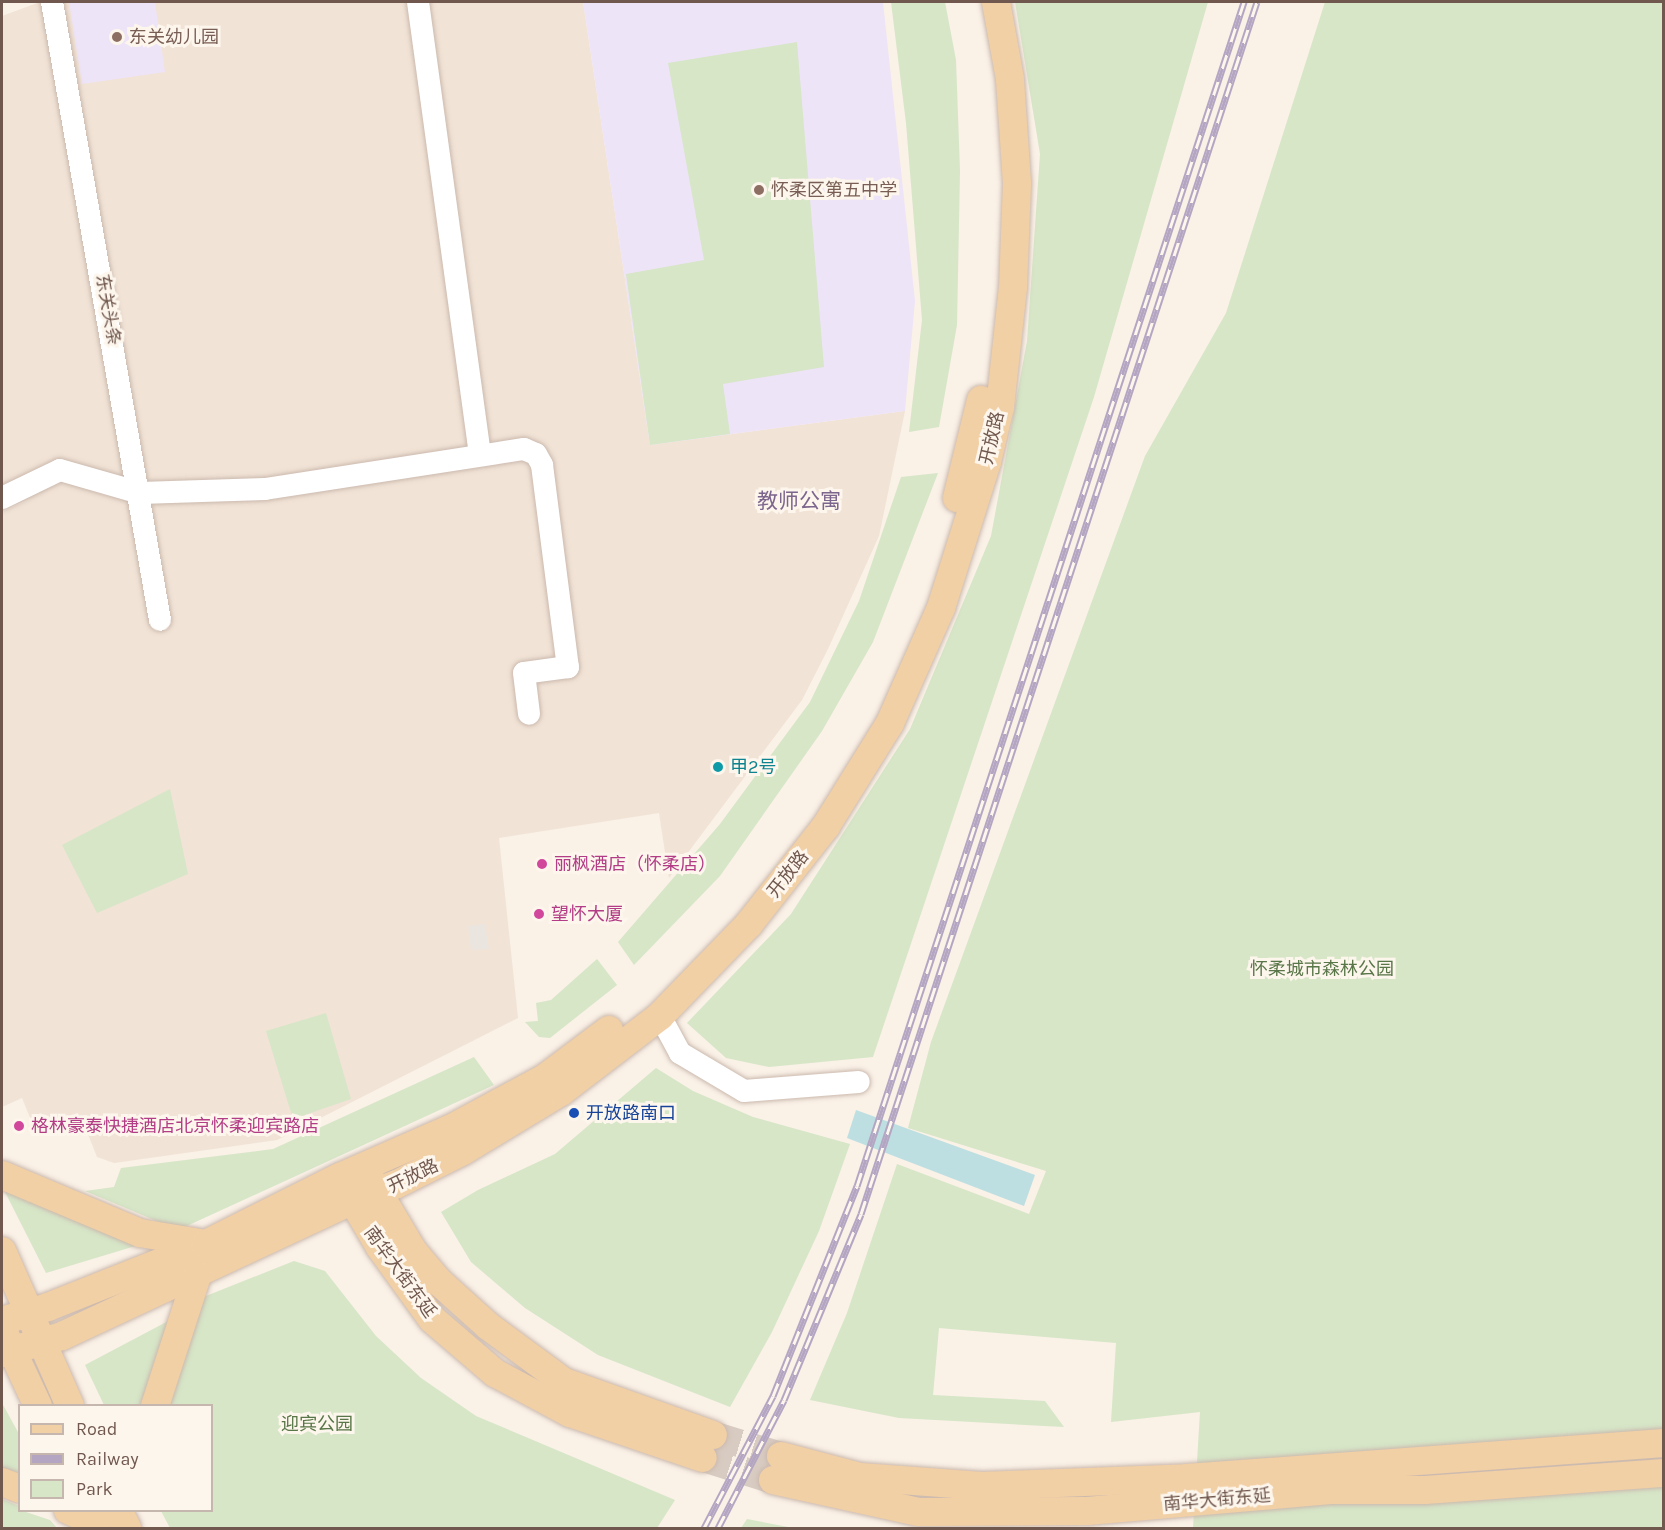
<!DOCTYPE html>
<html>
<head>
<meta charset="utf-8">
<style>
	body { margin:0 }
	#map { position:relative; width:1665px; height:1530px; overflow:hidden; background:#faf1e7; font-family:Karla,"Noto Sans SC",sans-serif }
	div>[style] { position:absolute }
	.residential>* { inset:0; background:#f1e3d6 }
	.industrial>* { inset:0; background:#ebe5e0 }
	.education>* { inset:0; background:#eee4f7 }
	.green>* { inset:0; background:#d6e6c7 }
	.water>* { inset:0; background:#bddfe2 }
	.major-tunnel>* { height:28px; margin-top:-14px; transform-origin:0; background:repeating-linear-gradient(90deg,#d8cbc1 0 28px,transparent 0 42px) }
	.roads { filter:drop-shadow(0 0 2px #cbb9ae) drop-shadow(0 0 2px #cbb9ae) }
	.minor>* { height:22px; margin:-11px; padding:0 11px; transform-origin:11px; border-radius:11px; background:#fff }
	.major>* { height:28px; margin:-14px; padding:0 14px; transform-origin:14px; border-radius:14px; background:#f2d0a6 }
	.rail>* { height:7px; margin-top:-3.5px; transform-origin:0; background:repeating-linear-gradient(90deg,#fdf6ed 0 14px,#b4a6c3 0 28px); box-sizing:border-box; border-block:2px solid #b4a6c3 }
	.dots>* { width:16px; height:16px; translate:-50% -50%; box-sizing:border-box; border:3px solid #fdf6ed; border-radius:50% }
	span { translate:-50% -50%; white-space:nowrap; text-align:center; line-height:1.15; -webkit-text-stroke:6px #fdf6ed; paint-order:stroke }
	.education-label { font-size:18px; color:#785e54 }
	.left { translate:0 -50%; text-align:left }
	.street-label { font-size:18px; color:#71584e }
	.culture-label { font-size:18px; color:#0d838f }
	.hotel-label { font-size:18px; color:#b23c85 }
	.park-label { font-size:18px; color:#587647 }
	.transit-label { font-size:18px; color:#164399 }
	.quarter-label { font-size:21px; color:#7d668d }
	.frame { position:absolute; inset:0; border:3px solid #71584e; pointer-events:none }
	.legend { position:absolute; left:18px; top:1404px; width:195px; height:108px; box-sizing:border-box; background:#fdf6ed; border:2px solid #c5b7ad; margin:0; padding:8px 10px; list-style:none; font-size:18px; color:#71584e }
	.legend li { display:flex; align-items:center; gap:12px; height:30px }
	.legend b { width:30px; border:2px solid #c5b7ad }
</style>
</head>
<body>
<div id="map">
	<div class="residential">
		<i style="clip-path:polygon(40px 2px,583px 2px,650px 445px,905px 411px,879px 536px,828px 649px,802px 700px,669px 878px,659px 813px,499px 838px,518px 1018px,277px 1140px,114px 1163px,97px 1157px,82px 1119px,36px 1132px,22px 1098px,2px 1107px,2px 512px,31px 499px,2px 509px,2px 16px)"></i>
	</div>
	<div class="industrial">
		<i style="clip-path:polygon(485px 924px,489px 949px,471px 950px,468px 926px)"></i>
	</div>
	<div class="education">
		<i style="clip-path:polygon(69px 2px,155px 2px,165px 72px,82px 84px)"></i>
		<i style="clip-path:polygon(583px 2px,883px 2px,915px 301px,905px 411px,650px 445px)"></i>
	</div>
	<div class="green">
		<i style="clip-path:polygon(891px 2px,945px 2px,956px 60px,960px 171px,957px 325px,939px 427px,909px 432px,922px 320px,906px 123px)"></i>
		<i style="clip-path:polygon(1015px 2px,1208px 2px,1094px 397px,873px 1057px,769px 1067px,726px 1058px,687px 1023px,791px 914px,910px 729px,991px 536px,1027px 341px,1040px 154px)"></i>
		<i style="clip-path:polygon(1325px 2px,1663px 2px,1663px 1528px,1193px 1528px,1200px 1412px,1111px 1422px,1116px 1343px,939px 1328px,933px 1395px,1045px 1401px,1064px 1427px,899px 1418px,810px 1400px,847px 1313px,897px 1164px,1029px 1214px,1046px 1171px,908px 1128px,931px 1042px,1145px 456px,1226px 313px)"></i>
		<i style="clip-path:polygon(797px 42px,824px 367px,723px 384px,730px 434px,650px 445px,626px 274px,704px 260px,668px 63px)"></i>
		<i style="clip-path:polygon(938px 473px,873px 642px,822px 731px,720px 876px,634px 965px,618px 942px,720px 824px,810px 702px,859px 601px,901px 477px)"></i>
		<i style="clip-path:polygon(170px 789px,188px 874px,97px 913px,62px 845px)"></i>
		<i style="clip-path:polygon(597px 959px,617px 985px,550px 1038px,539px 1037px,525px 1022px,538px 1021px,536px 1003px,551px 1000px)"></i>
		<i style="clip-path:polygon(326px 1013px,351px 1099px,293px 1119px,266px 1031px)"></i>
		<i style="clip-path:polygon(474px 1057px,494px 1085px,178px 1230px,85px 1191px,114px 1187px,121px 1168px,273px 1149px)"></i>
		<i style="clip-path:polygon(656px 1068px,693px 1091px,753px 1117px,850px 1144px,819px 1231px,772px 1332px,730px 1407px,598px 1355px,525px 1308px,471px 1262px,441px 1212px,478px 1190px,555px 1154px)"></i>
		<i style="clip-path:polygon(2px 1186px,142px 1244px,46px 1273px)"></i>
		<i style="clip-path:polygon(294px 1261px,325px 1271px,376px 1336px,421px 1378px,476px 1416px,675px 1500px,657px 1528px,170px 1528px,161px 1511px,212px 1510px,212px 1406px,169px 1405px,201px 1298px)"></i>
		<i style="clip-path:polygon(172px 1319px,143px 1405px,104px 1405px,85px 1365px)"></i>
		<i style="clip-path:polygon(2px 1403px,19px 1434px,19px 1479px,2px 1472px)"></i>
		<i style="clip-path:polygon(2px 1499px,19px 1506px,20px 1510px,50px 1520px,57px 1528px,2px 1528px)"></i>
		<i style="clip-path:polygon(747px 1519px,793px 1528px,741px 1528px)"></i>
	</div>
	<div class="water">
		<i style="clip-path:polygon(856px 1110px,1035px 1175px,1024px 1206px,847px 1138px)"></i>
	</div>
	<div class="major-tunnel">
		<i style="left:713px;top:1435px;width:71px;rotate:17.2deg"></i>
		<i style="left:703px;top:1458px;width:73px;rotate:17.4deg"></i>
	</div>
	<div class="roads">
		<div class="minor">
			<i style="left:52px;top:2px;width:627px;rotate:80.09deg"></i>
			<i style="left:418px;top:2px;width:457px;rotate:82.2deg"></i>
			<i style="left:2px;top:498px;width:64px;rotate:-25.8deg"></i>
			<i style="left:60px;top:470px;width:83px;rotate:16deg"></i>
			<i style="left:140px;top:493px;width:125px;rotate:-1.8deg"></i>
			<i style="left:265px;top:489px;width:262px;rotate:-8.8deg"></i>
			<i style="left:524px;top:449px;width:13px;rotate:23deg"></i>
			<i style="left:536px;top:454px;width:13px;rotate:61deg"></i>
			<i style="left:542px;top:465px;width:204px;rotate:82.7deg"></i>
			<i style="left:568px;top:667px;width:44px;rotate:172.2deg"></i>
			<i style="left:524px;top:673px;width:41px;rotate:83deg"></i>
			<i style="left:660px;top:1016px;width:42px;rotate:61.6deg"></i>
			<i style="left:680px;top:1053px;width:74px;rotate:30.7deg"></i>
			<i style="left:744px;top:1091px;width:115px;rotate:-4.5deg"></i>
		</div>
		<div class="major">
			<i style="left:957px;top:498px;width:101px;rotate:-76.2deg"></i>
			<i style="left:2px;top:1175px;width:150px;rotate:22.8deg"></i>
			<i style="left:140px;top:1233px;width:67px;rotate:9.5deg"></i>
			<i style="left:369px;top:1177px;width:86px;rotate:59.3deg"></i>
			<i style="left:413px;top:1251px;width:38px;rotate:50deg"></i>
			<i style="left:437px;top:1280px;width:69px;rotate:42deg"></i>
			<i style="left:488px;top:1326px;width:94px;rotate:36.4deg"></i>
			<i style="left:564px;top:1382px;width:158px;rotate:19.6deg"></i>
			<i style="left:343px;top:1184px;width:73px;rotate:59.6deg"></i>
			<i style="left:380px;top:1247px;width:89px;rotate:54.2deg"></i>
			<i style="left:432px;top:1319px;width:83px;rotate:40.6deg"></i>
			<i style="left:495px;top:1373px;width:85px;rotate:28.1deg"></i>
			<i style="left:570px;top:1413px;width:140px;rotate:18.7deg"></i>
			<i style="left:2px;top:1251px;width:169px;rotate:66.3deg"></i>
			<i style="left:2px;top:1321px;width:48px;rotate:-16.9deg"></i>
			<i style="left:48px;top:1307px;width:170px;rotate:-21.7deg"></i>
			<i style="left:206px;top:1244px;width:150px;rotate:-26.6deg"></i>
			<i style="left:340px;top:1177px;width:122px;rotate:-23.6deg"></i>
			<i style="left:452px;top:1128px;width:106px;rotate:-28.3deg"></i>
			<i style="left:545px;top:1078px;width:80px;rotate:-36.9deg"></i>
			<i style="left:5px;top:1335px;width:78px;rotate:65.1deg"></i>
			<i style="left:2px;top:1353px;width:62px;rotate:-15.8deg"></i>
			<i style="left:62px;top:1336px;width:319px;rotate:-25deg"></i>
			<i style="left:351px;top:1201px;width:49px;rotate:-20.3deg"></i>
			<i style="left:397px;top:1184px;width:74px;rotate:-26.6deg"></i>
			<i style="left:463px;top:1151px;width:116px;rotate:-31.2deg"></i>
			<i style="left:562px;top:1091px;width:123px;rotate:-37.4deg"></i>
			<i style="left:660px;top:1016px;width:128px;rotate:-45.9deg"></i>
			<i style="left:749px;top:924px;width:125px;rotate:-51.8deg"></i>
			<i style="left:826px;top:826px;width:121px;rotate:-58.1deg"></i>
			<i style="left:890px;top:723px;width:126px;rotate:-66.1deg"></i>
			<i style="left:941px;top:608px;width:153px;rotate:-72.5deg"></i>
			<i style="left:987px;top:462px;width:57px;rotate:-76.7deg"></i>
			<i style="left:1000px;top:407px;width:120px;rotate:-83.8deg"></i>
			<i style="left:1013px;top:288px;width:105px;rotate:-87.8deg"></i>
			<i style="left:1017px;top:183px;width:104px;rotate:-93.9deg"></i>
			<i style="left:1010px;top:79px;width:78px;rotate:-100.3deg"></i>
			<i style="left:155px;top:1406px;width:137px;rotate:-72.1deg"></i>
			<i style="left:781px;top:1456px;width:82px;rotate:14.9deg"></i>
			<i style="left:860px;top:1477px;width:122px;rotate:4.2deg"></i>
			<i style="left:982px;top:1486px;width:205px;rotate:-2.2deg"></i>
			<i style="left:1187px;top:1478px;width:478px;rotate:-4.2deg"></i>
			<i style="left:773px;top:1480px;width:149px;rotate:12.4deg"></i>
			<i style="left:919px;top:1512px;width:168px;rotate:-0.3deg"></i>
			<i style="left:1087px;top:1511px;width:247px;rotate:-4.9deg"></i>
			<i style="left:1333px;top:1490px;width:92px"></i>
			<i style="left:1425px;top:1490px;width:240px;rotate:-4.1deg"></i>
			<i style="left:2px;top:1482px;width:19px;rotate:21deg"></i>
			<i style="left:68px;top:1510px;width:32px;rotate:24deg"></i>
			<i style="left:118px;top:1510px;width:20px;rotate:63deg"></i>
		</div>
	</div>
	<div class="rail">
		<i style="left:704px;top:1528px;width:149px;rotate:-62.4deg"></i>
		<i style="left:773px;top:1396px;width:226px;rotate:-68.2deg"></i>
		<i style="left:857px;top:1186px;width:1246px;rotate:-71.9deg"></i>
		<i style="left:718px;top:1528px;width:144px;rotate:-62.7deg"></i>
		<i style="left:784px;top:1400px;width:201px;rotate:-67.5deg"></i>
		<i style="left:861px;top:1214px;width:1275px;rotate:-71.91deg"></i>
	</div>
	<div class="dots">
		<i style="left:117px;top:37px;background:#8d6e63"></i>
		<i style="left:759px;top:190px;background:#8d6e63"></i>
		<i style="left:718px;top:767px;background:#0f9aa8"></i>
		<i style="left:542px;top:864px;background:#d1479c"></i>
		<i style="left:539px;top:914px;background:#d1479c"></i>
		<i style="left:574px;top:1113px;background:#1a4fb4"></i>
		<i style="left:19px;top:1126px;background:#d1479c"></i>
	</div>
	<div class="education-label">
		<span class="left" style="left:129px;top:37px">东关幼儿园</span>
		<span class="left" style="left:771px;top:190px">怀柔区第五中学</span>
	</div>
	<div class="street-label">
		<span style="left:108px;top:310px;rotate:80deg">东关头条</span>
		<span style="left:992px;top:438px;rotate:-77deg">开放路</span>
		<span style="left:788px;top:874px;rotate:-52deg">开放路</span>
		<span style="left:413px;top:1176px;rotate:-26deg">开放路</span>
		<span style="left:400px;top:1272px;rotate:54deg">南华大街东延</span>
		<span style="left:1217px;top:1500px;rotate:-5deg">南华大街东延</span>
	</div>
	<div class="culture-label">
		<span class="left" style="left:730px;top:767px">甲2号</span>
	</div>
	<div class="hotel-label">
		<span class="left" style="left:554px;top:864px">丽枫酒店（怀柔店）</span>
		<span class="left" style="left:551px;top:914px">望怀大厦</span>
		<span class="left" style="left:31px;top:1126px">格林豪泰快捷酒店北京怀柔迎宾路店</span>
	</div>
	<div class="park-label">
		<span style="left:1322px;top:969px">怀柔城市森林公园</span>
		<span style="left:317px;top:1424px">迎宾公园</span>
	</div>
	<div class="transit-label">
		<span class="left" style="left:586px;top:1113px">开放路南口</span>
	</div>
	<div class="quarter-label">
		<span style="left:799px;top:501px">教师公寓</span>
	</div>
	<div class="frame"></div>
	<ul class="legend">
	<li><b style="height:8px;background:#f2d0a6"></b>Road</li>
	<li><b style="height:8px;background:#b4a6c3"></b>Railway</li>
	<li><b style="height:16px;background:#d6e6c7"></b>Park</li>
	</ul>
</div>
</body>
</html>
